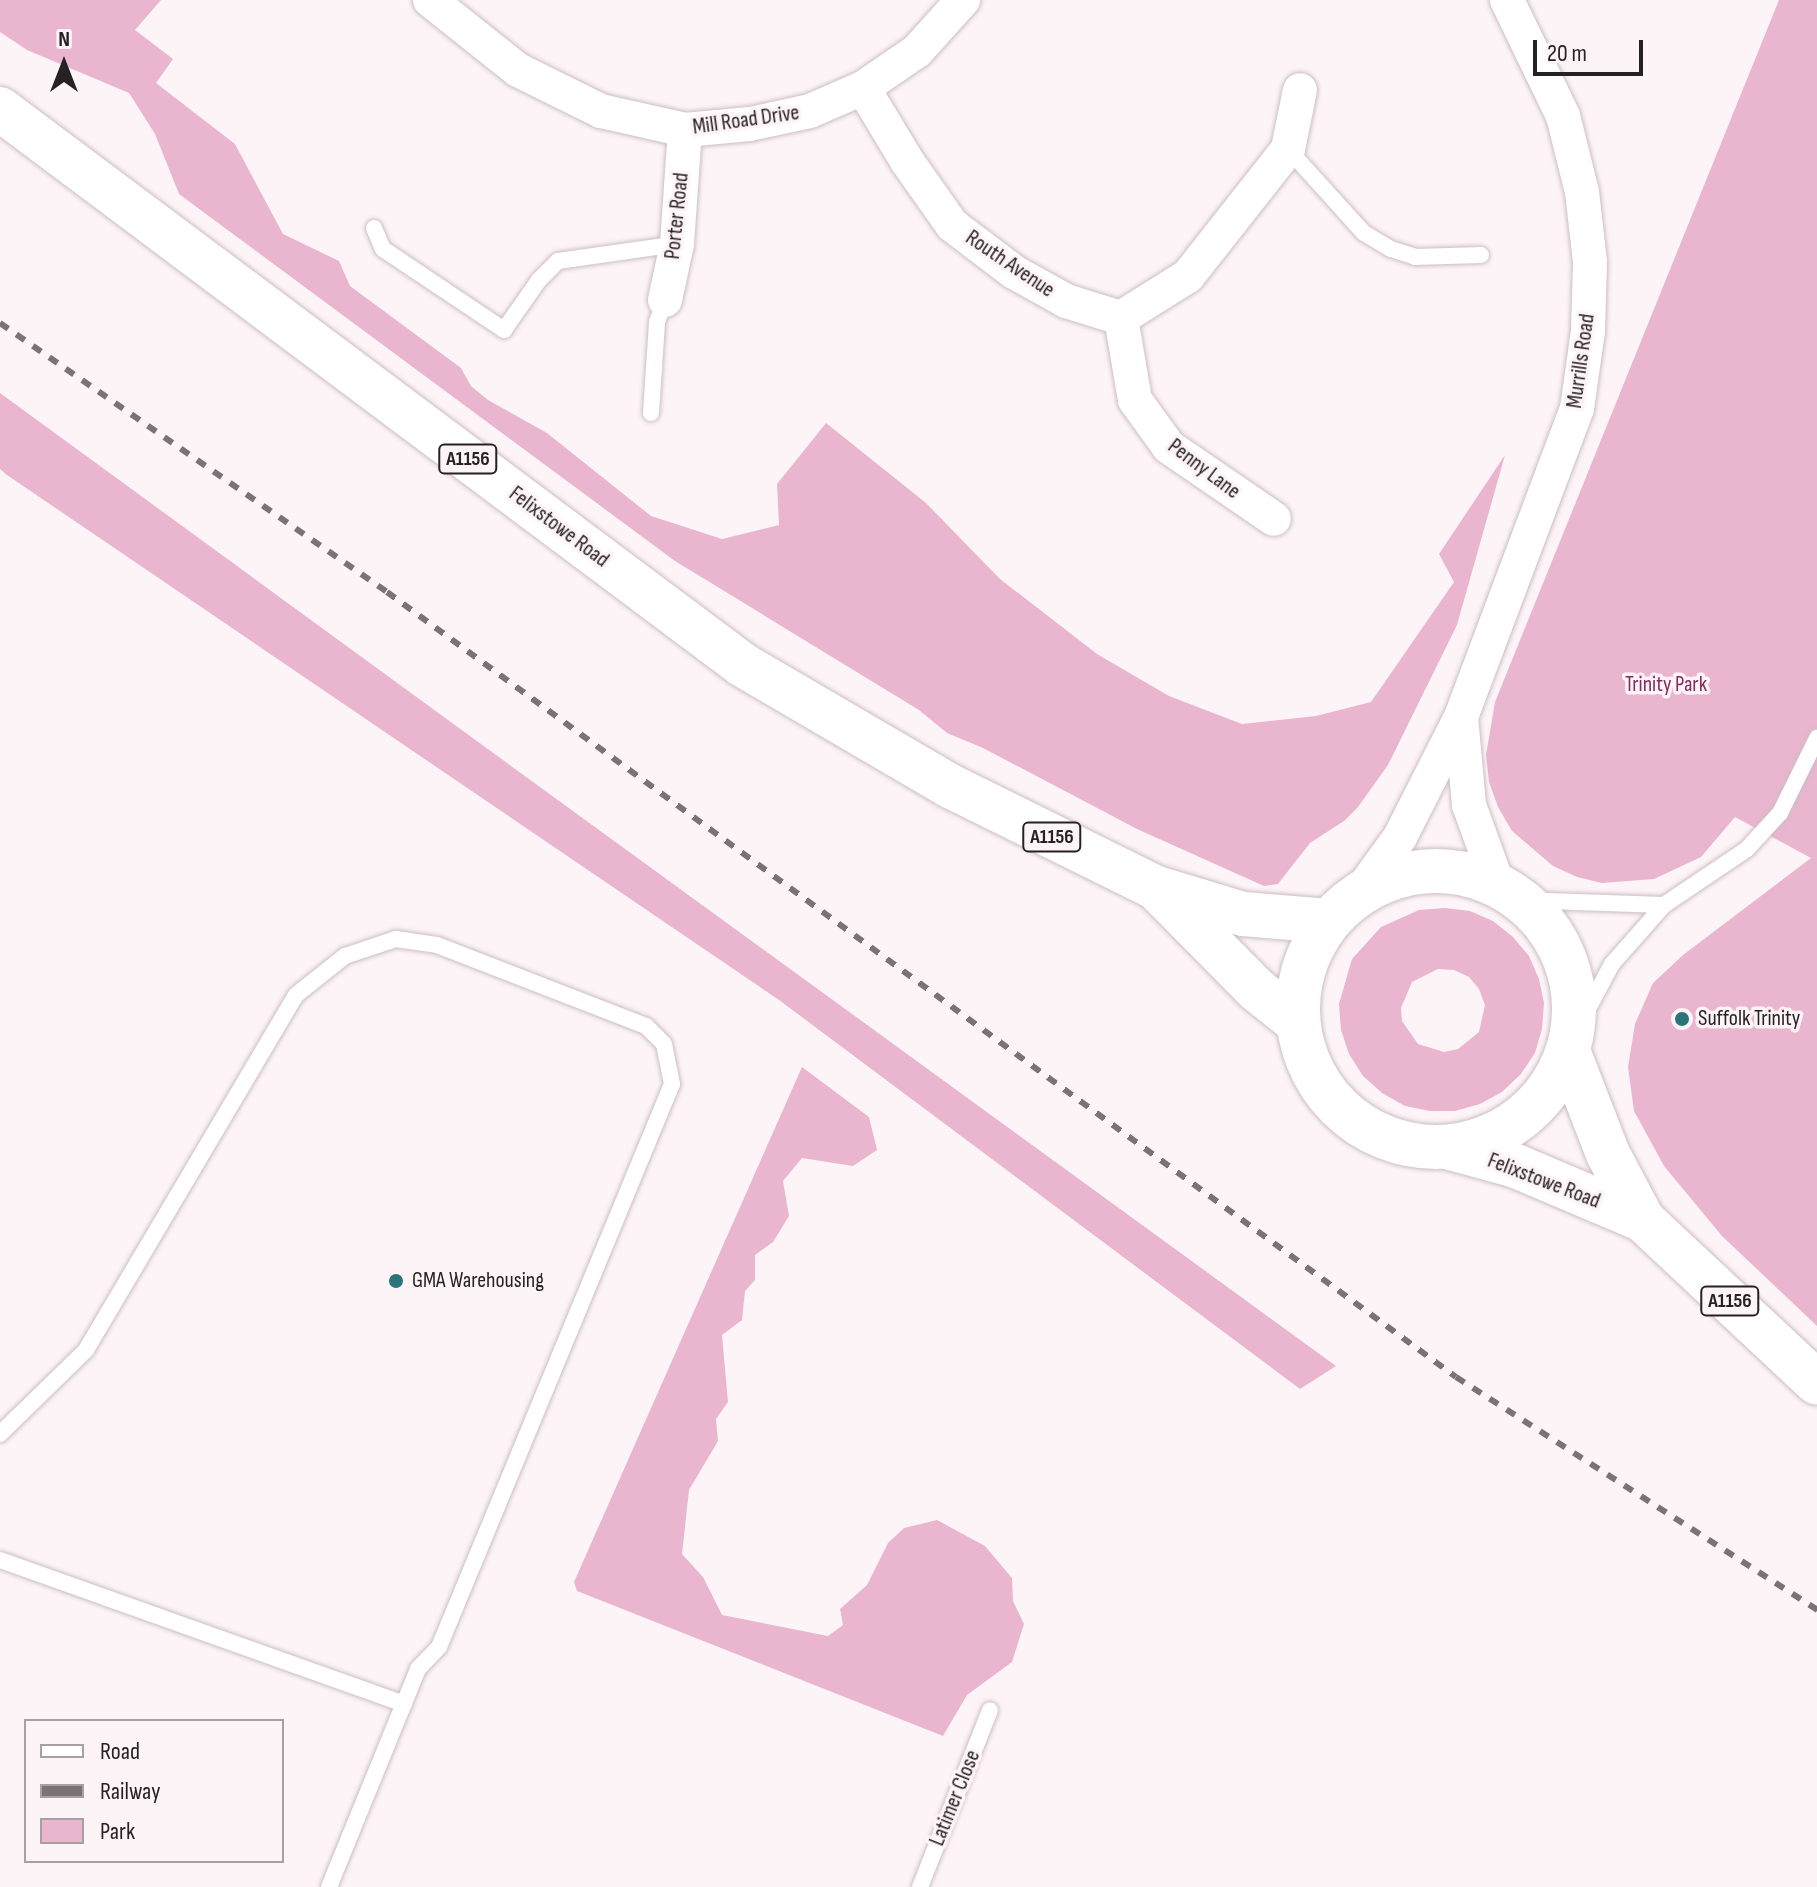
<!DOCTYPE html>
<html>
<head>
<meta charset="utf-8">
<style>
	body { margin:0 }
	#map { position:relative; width:1817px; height:1887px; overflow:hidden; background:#fdf4f8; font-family:"Sofia Sans Condensed",sans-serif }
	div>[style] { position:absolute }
	.green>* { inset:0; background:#eab5cf }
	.roads { filter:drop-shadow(0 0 2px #ccbec4) drop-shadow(0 0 2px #ccbec4) }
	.lane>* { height:16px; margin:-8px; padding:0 8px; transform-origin:8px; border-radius:8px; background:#fff }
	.street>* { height:34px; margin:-17px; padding:0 17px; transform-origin:17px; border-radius:17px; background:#fff }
	.primary>* { height:44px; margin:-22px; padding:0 22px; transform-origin:22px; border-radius:22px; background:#fff }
	.primary>.ring { margin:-22px; padding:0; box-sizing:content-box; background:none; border:44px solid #fff; border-radius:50% }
	.rail>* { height:6px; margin-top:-3px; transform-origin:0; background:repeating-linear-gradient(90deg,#797376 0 10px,transparent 0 20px) }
	.dots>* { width:22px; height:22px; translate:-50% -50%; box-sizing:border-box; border:4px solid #fdf4f8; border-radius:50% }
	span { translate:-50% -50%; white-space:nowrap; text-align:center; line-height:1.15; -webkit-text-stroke:7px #fdf4f8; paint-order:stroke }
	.shield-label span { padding:2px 6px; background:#fdf4f8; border:2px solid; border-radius:6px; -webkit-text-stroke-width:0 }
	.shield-label { font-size:20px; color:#262123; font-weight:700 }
	.street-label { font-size:22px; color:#262123 }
	.park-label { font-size:22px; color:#852b60 }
	.poi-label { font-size:22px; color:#262123 }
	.left { translate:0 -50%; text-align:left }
	.legend { position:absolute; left:24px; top:1719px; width:260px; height:144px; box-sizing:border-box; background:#fdf4f8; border:2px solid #a7a0a3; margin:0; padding:10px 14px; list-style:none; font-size:24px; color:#262123 }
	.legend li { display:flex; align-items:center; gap:16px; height:40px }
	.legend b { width:40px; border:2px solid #a7a0a3 }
	.north { position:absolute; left:24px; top:24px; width:80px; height:80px; -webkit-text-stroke:6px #fdf4f8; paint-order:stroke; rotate:0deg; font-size:22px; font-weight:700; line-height:32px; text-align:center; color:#262123 }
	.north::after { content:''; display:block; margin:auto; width:28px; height:36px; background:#262123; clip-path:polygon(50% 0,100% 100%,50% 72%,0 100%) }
	.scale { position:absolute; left:1533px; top:40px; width:110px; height:36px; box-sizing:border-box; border:4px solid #262123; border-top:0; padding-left:10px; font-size:24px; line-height:28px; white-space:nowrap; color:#262123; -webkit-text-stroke:6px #fdf4f8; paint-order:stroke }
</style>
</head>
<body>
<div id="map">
	<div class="green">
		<i style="clip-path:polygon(0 0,161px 0,135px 30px,173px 59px,156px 83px,235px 144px,283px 234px,339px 261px,350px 286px,461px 368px,471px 386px,488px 400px,547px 433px,651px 516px,722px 539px,779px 525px,777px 484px,826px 423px,926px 503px,1000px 579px,1097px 654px,1169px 696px,1242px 724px,1316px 716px,1371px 702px,1454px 582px,1439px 554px,1505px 455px,1457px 625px,1388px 765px,1358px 807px,1344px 821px,1310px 843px,1278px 884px,1264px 886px,1137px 829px,983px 748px,947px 733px,919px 710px,675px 561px,179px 194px,155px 134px,129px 93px,27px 50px,0 32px)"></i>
		<i style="clip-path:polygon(1779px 0,1817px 0,1817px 1326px,1722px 1236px,1664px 1166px,1634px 1111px,1628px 1067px,1635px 1024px,1653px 983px,1683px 955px,1811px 858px,1735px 817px,1701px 857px,1654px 879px,1602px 883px,1577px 877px,1553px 866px,1512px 831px,1498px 807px,1489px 782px,1486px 755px,1495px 702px)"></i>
		<i style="clip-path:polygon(0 393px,459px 728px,1336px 1366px,1300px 1389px,779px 1000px,7px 475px,0 469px)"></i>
		<i style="clip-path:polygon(evenodd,1445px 908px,1470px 911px,1493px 921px,1513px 937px,1529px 956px,1539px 979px,1544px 1003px,1542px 1029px,1535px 1053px,1521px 1074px,1502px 1092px,1480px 1104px,1455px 1111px,1430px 1111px,1405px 1106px,1382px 1093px,1363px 1076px,1349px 1054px,1341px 1030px,1339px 1004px,1352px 959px,1381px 927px,1419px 910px,1445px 908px,1438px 969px,1454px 970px,1469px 977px,1479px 989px,1485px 1005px,1479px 1032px,1458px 1049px,1444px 1052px,1418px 1044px,1402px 1021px,1401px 1008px,1412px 982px,1438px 969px)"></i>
		<i style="clip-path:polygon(802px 1067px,869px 1117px,877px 1150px,853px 1166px,802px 1158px,783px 1181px,789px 1216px,773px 1242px,755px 1255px,755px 1280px,745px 1291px,742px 1320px,722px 1335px,728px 1402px,716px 1419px,718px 1441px,689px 1490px,682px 1554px,703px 1577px,722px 1615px,828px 1636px,843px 1625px,840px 1609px,867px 1585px,888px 1543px,904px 1528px,937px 1520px,985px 1546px,1012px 1578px,1013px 1601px,1024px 1624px,1012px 1662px,967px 1695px,943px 1736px,577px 1591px,574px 1582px)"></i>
	</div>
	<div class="roads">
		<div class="lane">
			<i style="left:1288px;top:149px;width:113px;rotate:47.9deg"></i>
			<i style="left:1364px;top:233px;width:31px;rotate:31deg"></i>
			<i style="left:1391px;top:249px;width:25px;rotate:18deg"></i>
			<i style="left:1415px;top:257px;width:66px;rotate:-1.7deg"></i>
			<i style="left:374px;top:228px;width:23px;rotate:67deg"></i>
			<i style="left:383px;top:249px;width:146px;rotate:33.8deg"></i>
			<i style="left:504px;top:330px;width:61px;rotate:-55deg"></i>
			<i style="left:539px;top:280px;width:27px;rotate:-45deg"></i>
			<i style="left:558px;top:261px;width:120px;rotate:-8.1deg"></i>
			<i style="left:651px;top:413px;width:91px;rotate:-86.2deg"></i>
			<i style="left:657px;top:322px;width:23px;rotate:-70deg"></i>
			<i style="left:1518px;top:900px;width:146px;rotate:2deg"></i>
			<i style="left:1664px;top:905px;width:79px;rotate:131.4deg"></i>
			<i style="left:1612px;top:964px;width:78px;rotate:118.2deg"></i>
			<i style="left:1664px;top:905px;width:100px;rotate:-34deg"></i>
			<i style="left:1747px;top:849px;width:49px;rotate:-47.5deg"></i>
			<i style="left:1780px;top:813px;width:84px;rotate:-63.7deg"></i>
			<i style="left:0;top:1434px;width:120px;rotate:-44.3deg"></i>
			<i style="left:86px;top:1350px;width:412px;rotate:-59.4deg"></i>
			<i style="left:296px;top:995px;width:63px;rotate:-38.5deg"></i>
			<i style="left:345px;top:956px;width:54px;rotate:-18.4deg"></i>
			<i style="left:396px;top:939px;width:41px;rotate:8.3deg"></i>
			<i style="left:437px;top:945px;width:224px;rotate:21.2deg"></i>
			<i style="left:646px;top:1026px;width:25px;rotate:45deg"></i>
			<i style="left:664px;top:1044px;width:41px;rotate:78.7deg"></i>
			<i style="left:672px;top:1084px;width:609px;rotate:112.48deg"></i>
			<i style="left:439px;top:1647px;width:30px;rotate:134deg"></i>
			<i style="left:418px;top:1669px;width:235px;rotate:112.2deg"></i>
			<i style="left:0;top:1560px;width:429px;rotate:19.6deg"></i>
			<i style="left:920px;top:1887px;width:190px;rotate:-68.4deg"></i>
		</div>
		<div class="street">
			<i style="left:430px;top:0;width:112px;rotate:38.5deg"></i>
			<i style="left:518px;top:70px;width:93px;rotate:26.3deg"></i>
			<i style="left:601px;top:111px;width:86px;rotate:12.7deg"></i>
			<i style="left:685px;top:130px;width:65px;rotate:-5.3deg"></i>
			<i style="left:750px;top:124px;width:61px;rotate:-12.2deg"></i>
			<i style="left:810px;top:111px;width:58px;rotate:-23.5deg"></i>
			<i style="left:863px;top:88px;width:65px;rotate:-34.4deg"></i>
			<i style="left:917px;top:51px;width:69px;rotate:-48deg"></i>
			<i style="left:863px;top:88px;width:85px;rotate:58.9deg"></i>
			<i style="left:907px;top:161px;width:78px;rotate:54.9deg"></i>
			<i style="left:952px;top:225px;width:78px;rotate:37.2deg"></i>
			<i style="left:1014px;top:272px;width:60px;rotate:29.1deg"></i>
			<i style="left:1066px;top:301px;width:58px;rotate:17.2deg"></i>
			<i style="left:1121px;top:318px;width:79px;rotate:-32.1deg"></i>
			<i style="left:1188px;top:276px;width:162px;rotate:-51.8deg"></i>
			<i style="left:1288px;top:149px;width:60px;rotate:-78.5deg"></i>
			<i style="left:665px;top:300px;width:57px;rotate:-77.9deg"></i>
			<i style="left:677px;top:244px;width:114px;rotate:-86deg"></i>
			<i style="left:1121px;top:318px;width:83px;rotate:80.3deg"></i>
			<i style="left:1135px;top:400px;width:58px;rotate:54.1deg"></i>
			<i style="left:1169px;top:447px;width:127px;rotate:34.4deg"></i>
			<i style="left:1461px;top:717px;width:88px;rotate:84.8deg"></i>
			<i style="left:1469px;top:805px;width:88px;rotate:70.1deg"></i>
			<i style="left:1358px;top:895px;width:72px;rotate:-54.1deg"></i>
			<i style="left:1400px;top:837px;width:135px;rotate:-63.1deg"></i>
			<i style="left:1461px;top:717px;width:329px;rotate:-69.4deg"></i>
			<i style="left:1577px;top:409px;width:79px;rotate:-82deg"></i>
			<i style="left:1588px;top:331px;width:69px;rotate:-88.3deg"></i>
			<i style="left:1590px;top:262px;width:70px;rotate:-96.5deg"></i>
			<i style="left:1582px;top:192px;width:78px;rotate:-104deg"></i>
			<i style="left:1563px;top:116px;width:129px;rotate:-115.8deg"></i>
		</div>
		<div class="primary">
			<i style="left:0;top:109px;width:928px;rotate:36.81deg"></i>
			<i style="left:743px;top:665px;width:240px;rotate:30.3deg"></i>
			<i style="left:950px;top:786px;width:228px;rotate:26.3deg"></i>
			<i style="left:1154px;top:887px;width:93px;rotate:16.9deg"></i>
			<i style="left:1243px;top:914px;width:86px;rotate:4.7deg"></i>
			<i class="ring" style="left:1298px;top:871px;width:232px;height:232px"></i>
			<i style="left:1157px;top:889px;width:142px;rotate:45.3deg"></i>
			<i style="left:1257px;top:990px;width:51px;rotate:38.7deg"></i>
			<i style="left:1570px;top:1056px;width:105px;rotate:68.8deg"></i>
			<i style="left:1608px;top:1154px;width:75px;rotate:62.1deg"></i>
			<i style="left:1643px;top:1220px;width:238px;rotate:43.1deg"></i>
			<i style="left:1447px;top:1147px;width:72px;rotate:15.4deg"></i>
			<i style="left:1516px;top:1166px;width:138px;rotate:23deg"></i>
		</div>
	</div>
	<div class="rail">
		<i style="left:0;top:323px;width:471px;rotate:34.8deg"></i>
		<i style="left:387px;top:592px;width:1326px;rotate:36.29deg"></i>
		<i style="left:1456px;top:1377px;width:430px;rotate:32.8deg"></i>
	</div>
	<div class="dots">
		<i style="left:1682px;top:1019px;background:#2b757a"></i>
		<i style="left:396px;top:1281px;background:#2b757a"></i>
	</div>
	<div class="shield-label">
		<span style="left:468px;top:459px">A1156</span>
		<span style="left:1052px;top:837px">A1156</span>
		<span style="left:1730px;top:1301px">A1156</span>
	</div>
	<div class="street-label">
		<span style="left:746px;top:120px;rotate:-8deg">Mill Road Drive</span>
		<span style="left:677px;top:216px;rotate:-84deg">Porter Road</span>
		<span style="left:1010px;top:264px;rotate:34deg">Routh Avenue</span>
		<span style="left:1581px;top:361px;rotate:-82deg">Murrills Road</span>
		<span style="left:1204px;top:469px;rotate:37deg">Penny Lane</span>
		<span style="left:559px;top:527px;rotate:37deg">Felixstowe Road</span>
		<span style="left:1544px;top:1181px;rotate:21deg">Felixstowe Road</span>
		<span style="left:955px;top:1798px;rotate:-68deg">Latimer Close</span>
	</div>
	<div class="park-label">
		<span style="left:1666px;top:685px">Trinity Park</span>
	</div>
	<div class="poi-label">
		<span class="left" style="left:1698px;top:1019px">Suffolk Trinity</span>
		<span class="left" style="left:412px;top:1281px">GMA Warehousing</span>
	</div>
	<ul class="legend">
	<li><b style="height:10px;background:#fff"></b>Road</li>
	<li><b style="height:10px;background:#797376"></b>Railway</li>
	<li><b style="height:22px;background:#eab5cf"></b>Park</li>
	</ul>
	<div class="north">N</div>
	<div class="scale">20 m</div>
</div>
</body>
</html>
